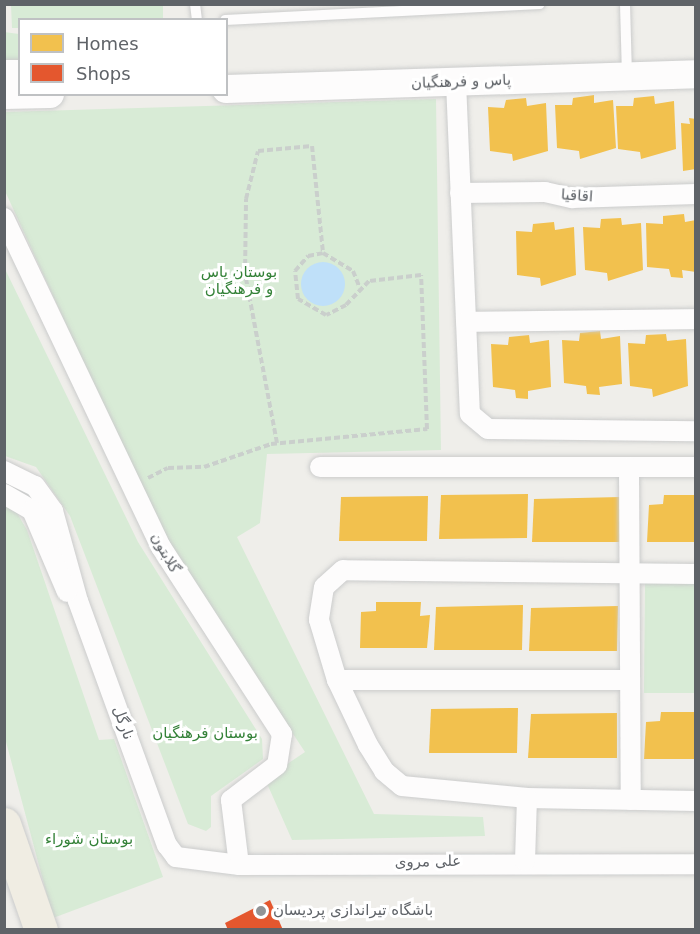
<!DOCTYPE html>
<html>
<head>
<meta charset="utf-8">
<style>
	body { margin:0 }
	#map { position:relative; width:700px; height:934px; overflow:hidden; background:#efeeea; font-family:"DejaVu Sans",Cairo,sans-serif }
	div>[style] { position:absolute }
	.green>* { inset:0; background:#d8ebd6 }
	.water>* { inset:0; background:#bfe0f9 }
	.round { border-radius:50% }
	.homes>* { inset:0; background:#f2c14e }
	.shops>* { inset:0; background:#e4572e }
	.path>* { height:4px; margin-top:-2px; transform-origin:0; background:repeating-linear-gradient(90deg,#cacfcc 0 6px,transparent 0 9px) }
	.roads { filter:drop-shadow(0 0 2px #cbcccc) drop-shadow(0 0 2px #cbcccc) }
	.lane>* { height:10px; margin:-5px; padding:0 5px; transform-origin:5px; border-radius:5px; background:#fdfcfc }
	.street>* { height:20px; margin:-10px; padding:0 10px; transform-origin:10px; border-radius:10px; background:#fdfcfc }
	.secondary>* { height:28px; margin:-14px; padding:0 14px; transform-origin:14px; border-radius:14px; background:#fdfcfc }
	.highway>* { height:33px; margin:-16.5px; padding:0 16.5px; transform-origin:16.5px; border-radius:16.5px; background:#f0ede3 }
	.dots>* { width:16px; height:16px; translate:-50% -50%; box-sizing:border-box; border:3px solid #fff; border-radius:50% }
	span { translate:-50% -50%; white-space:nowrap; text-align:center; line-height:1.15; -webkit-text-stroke:6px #fff; paint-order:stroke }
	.street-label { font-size:15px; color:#5f6368 }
	.park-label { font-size:15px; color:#348238 }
	.poi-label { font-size:15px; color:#5f6368 }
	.left { translate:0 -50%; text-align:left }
	.frame { position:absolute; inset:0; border:6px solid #5f6368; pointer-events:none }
	.legend { position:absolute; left:18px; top:18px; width:210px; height:78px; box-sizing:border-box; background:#fff; border:2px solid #bfc1c3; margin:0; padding:8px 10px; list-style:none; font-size:18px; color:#5f6368 }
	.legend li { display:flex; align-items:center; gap:12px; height:30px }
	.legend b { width:30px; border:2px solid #bfc1c3 }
</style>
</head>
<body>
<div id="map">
	<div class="green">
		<i style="clip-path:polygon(11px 5px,163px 5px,163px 19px,20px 20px,19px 28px,12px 28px)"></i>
		<i style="clip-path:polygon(4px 32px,19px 34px,19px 63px,5px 61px)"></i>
		<i style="clip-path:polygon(436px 99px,441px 450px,267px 454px,260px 523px,237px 537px,374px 814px,483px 817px,485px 836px,292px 840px,265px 779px,305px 752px,179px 562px,86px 368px,5px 191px,4px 112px)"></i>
		<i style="clip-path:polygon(4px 267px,138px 542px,262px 739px,263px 759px,211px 796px,211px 827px,206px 831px,188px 824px,70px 516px,36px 467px,5px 456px)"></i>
		<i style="clip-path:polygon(4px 503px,13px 506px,27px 530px,99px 740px,114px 739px,163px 877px,53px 918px,5px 738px)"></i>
		<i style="clip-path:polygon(645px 583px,695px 583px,695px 693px,644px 693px)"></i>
	</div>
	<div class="water">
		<i class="round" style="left:301px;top:262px;width:44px;height:44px"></i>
	</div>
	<div class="homes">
		<i style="clip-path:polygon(594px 95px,594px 103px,613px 100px,616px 148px,580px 159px,579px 151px,557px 148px,555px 105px,572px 105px,573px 98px)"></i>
		<i style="clip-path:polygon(654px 96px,655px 104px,674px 101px,676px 149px,641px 159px,640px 152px,618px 149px,616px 106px,633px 106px,634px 98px)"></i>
		<i style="clip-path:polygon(526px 98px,527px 106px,546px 103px,548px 151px,513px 161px,512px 154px,490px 151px,488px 107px,504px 108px,506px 100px)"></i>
		<i style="clip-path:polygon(689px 118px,696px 119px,696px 169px,683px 171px,681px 123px,690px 124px)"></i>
		<i style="clip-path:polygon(684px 214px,685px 222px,696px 220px,696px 272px,682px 270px,683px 278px,671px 277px,669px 269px,647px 267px,646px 223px,663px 224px,663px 216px)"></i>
		<i style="clip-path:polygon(621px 218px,622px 225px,641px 223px,643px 270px,608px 281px,607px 273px,585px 270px,583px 227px,600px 228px,601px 219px)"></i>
		<i style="clip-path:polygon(554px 222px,555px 230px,574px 227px,576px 275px,541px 286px,540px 278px,517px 275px,516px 231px,532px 232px,533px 224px)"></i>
		<i style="clip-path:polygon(600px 331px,601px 339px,620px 336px,622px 384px,599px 387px,600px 395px,587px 394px,586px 386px,564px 383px,562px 340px,579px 341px,580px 333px)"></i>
		<i style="clip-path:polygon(666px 334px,667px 341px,686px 339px,688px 386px,653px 397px,652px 389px,630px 386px,628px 343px,645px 344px,646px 335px)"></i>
		<i style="clip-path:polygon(529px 335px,530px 343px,549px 340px,551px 387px,528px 391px,528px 399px,516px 398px,515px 390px,493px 387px,491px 344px,508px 345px,509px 337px)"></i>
		<i style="clip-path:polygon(528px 494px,527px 538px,439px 539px,441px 495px)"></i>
		<i style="clip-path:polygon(664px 495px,696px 495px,696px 542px,647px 542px,649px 505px,663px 504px)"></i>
		<i style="clip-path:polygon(428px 496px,427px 541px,339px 541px,341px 497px)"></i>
		<i style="clip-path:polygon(621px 497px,620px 542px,532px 542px,534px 499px)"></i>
		<i style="clip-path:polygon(376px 602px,421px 602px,420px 616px,430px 615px,427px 648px,360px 648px,361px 612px,376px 611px)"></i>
		<i style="clip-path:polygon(523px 605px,522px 650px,434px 650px,436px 607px)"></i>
		<i style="clip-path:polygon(618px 606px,617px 651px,529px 651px,531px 608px)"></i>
		<i style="clip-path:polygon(518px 708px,517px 753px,429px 753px,431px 709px)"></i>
		<i style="clip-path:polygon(661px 712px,696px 712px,696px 759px,644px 759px,646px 722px,660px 721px)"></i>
		<i style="clip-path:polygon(617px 713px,617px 758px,528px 758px,531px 714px)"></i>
	</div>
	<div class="shops">
		<i style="clip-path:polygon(270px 900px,283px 930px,228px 930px,225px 923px)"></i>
	</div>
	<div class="path">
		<i style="left:277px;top:443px;width:172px;rotate:-100.7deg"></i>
		<i style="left:245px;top:274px;width:75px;rotate:-89.2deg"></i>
		<i style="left:246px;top:199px;width:49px;rotate:-76deg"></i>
		<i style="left:258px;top:151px;width:54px;rotate:-5.3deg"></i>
		<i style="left:312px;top:146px;width:108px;rotate:84.1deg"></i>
		<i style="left:148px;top:478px;width:22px;rotate:-27deg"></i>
		<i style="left:168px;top:468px;width:36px;rotate:-2deg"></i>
		<i style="left:204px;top:467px;width:71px;rotate:-18.9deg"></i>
		<i style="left:271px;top:444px;width:157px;rotate:-5.5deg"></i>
		<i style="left:427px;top:429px;width:154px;rotate:-92.2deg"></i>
		<i style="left:421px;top:275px;width:52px;rotate:173.4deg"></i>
		<i style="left:369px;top:281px;width:33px;rotate:134deg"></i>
		<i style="left:346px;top:305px;width:22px;rotate:153deg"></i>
		<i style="left:326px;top:315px;width:32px;rotate:-150deg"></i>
		<i style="left:298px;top:299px;width:28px;rotate:-96deg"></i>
		<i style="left:295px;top:271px;width:20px;rotate:-49deg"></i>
		<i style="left:308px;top:256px;width:15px;rotate:-11deg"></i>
		<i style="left:323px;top:253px;width:35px;rotate:31deg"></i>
		<i style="left:353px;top:271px;width:18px;rotate:68deg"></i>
	</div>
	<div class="roads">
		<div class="lane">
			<i style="left:195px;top:4px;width:16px;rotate:83deg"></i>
			<i style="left:625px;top:4px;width:72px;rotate:88.4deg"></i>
			<i style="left:225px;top:20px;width:315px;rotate:-2.9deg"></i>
		</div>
		<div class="street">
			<i style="left:456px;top:82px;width:332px;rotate:87.6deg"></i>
			<i style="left:470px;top:414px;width:23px;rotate:40deg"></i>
			<i style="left:488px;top:429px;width:208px;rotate:0.6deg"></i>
			<i style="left:460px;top:193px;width:85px;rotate:-0.7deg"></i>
			<i style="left:545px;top:192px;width:28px;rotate:13deg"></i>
			<i style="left:572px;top:198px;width:124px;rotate:-1.8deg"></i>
			<i style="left:4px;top:218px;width:365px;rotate:64.5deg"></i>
			<i style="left:161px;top:547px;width:223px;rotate:57.1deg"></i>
			<i style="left:282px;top:734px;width:31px;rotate:99deg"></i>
			<i style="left:277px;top:765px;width:58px;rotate:142.7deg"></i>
			<i style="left:231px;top:800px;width:65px;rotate:83deg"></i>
			<i style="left:466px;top:322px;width:230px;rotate:-0.7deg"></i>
			<i style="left:320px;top:467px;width:376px"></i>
			<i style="left:629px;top:467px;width:333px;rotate:89.7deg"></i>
			<i style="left:4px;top:471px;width:34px;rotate:26deg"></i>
			<i style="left:35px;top:486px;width:31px;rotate:54deg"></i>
			<i style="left:53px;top:511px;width:93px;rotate:74.5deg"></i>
			<i style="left:78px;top:601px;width:260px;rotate:70deg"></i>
			<i style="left:167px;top:845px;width:15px;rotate:53deg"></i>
			<i style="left:176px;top:857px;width:64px;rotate:7.2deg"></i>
			<i style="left:239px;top:865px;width:457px;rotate:-0.1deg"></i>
			<i style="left:4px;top:494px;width:32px;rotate:30deg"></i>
			<i style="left:32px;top:510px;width:89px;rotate:66.9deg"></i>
			<i style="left:696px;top:574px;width:353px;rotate:-179.4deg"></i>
			<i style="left:343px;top:570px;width:25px;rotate:138deg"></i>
			<i style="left:324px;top:587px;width:33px;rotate:99deg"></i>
			<i style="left:319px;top:620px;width:63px;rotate:73.3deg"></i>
			<i style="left:337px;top:680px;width:72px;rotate:64.5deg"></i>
			<i style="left:368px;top:745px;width:31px;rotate:58deg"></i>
			<i style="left:384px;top:771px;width:23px;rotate:40deg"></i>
			<i style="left:402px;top:786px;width:126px;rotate:5.5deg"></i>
			<i style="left:527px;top:798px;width:169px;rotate:1deg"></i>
			<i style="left:337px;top:680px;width:293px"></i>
			<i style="left:525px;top:861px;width:63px;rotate:-88.2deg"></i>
		</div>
		<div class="secondary">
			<i style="left:4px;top:74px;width:16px"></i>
			<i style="left:226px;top:89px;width:470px;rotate:-1.8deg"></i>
			<i style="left:4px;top:95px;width:46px;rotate:-1.2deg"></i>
		</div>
		<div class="highway">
			<i style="left:4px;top:824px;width:112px;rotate:70.8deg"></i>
		</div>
	</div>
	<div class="dots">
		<i style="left:261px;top:911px;background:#919496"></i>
	</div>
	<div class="street-label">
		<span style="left:461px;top:82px;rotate:-2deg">پاس و فرهنگیان</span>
		<span style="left:577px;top:196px;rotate:4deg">اقاقیا</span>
		<span style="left:165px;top:553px;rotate:61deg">گلابتون</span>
		<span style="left:123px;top:723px;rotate:70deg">نارگل</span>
		<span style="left:428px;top:862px;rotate:-1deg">علی مروی</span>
	</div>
	<div class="park-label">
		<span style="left:239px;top:281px">بوستان پاس<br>و فرهنگیان</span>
		<span style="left:205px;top:734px">بوستان فرهنگیان</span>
		<span style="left:89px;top:840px">بوستان شوراء</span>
	</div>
	<div class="poi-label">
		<span class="left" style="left:273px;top:911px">باشگاه تیراندازی پردیسان</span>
	</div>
	<div class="frame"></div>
	<ul class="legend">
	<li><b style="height:16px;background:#f2c14e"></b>Homes</li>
	<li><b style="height:16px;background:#e4572e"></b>Shops</li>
	</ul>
</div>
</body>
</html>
